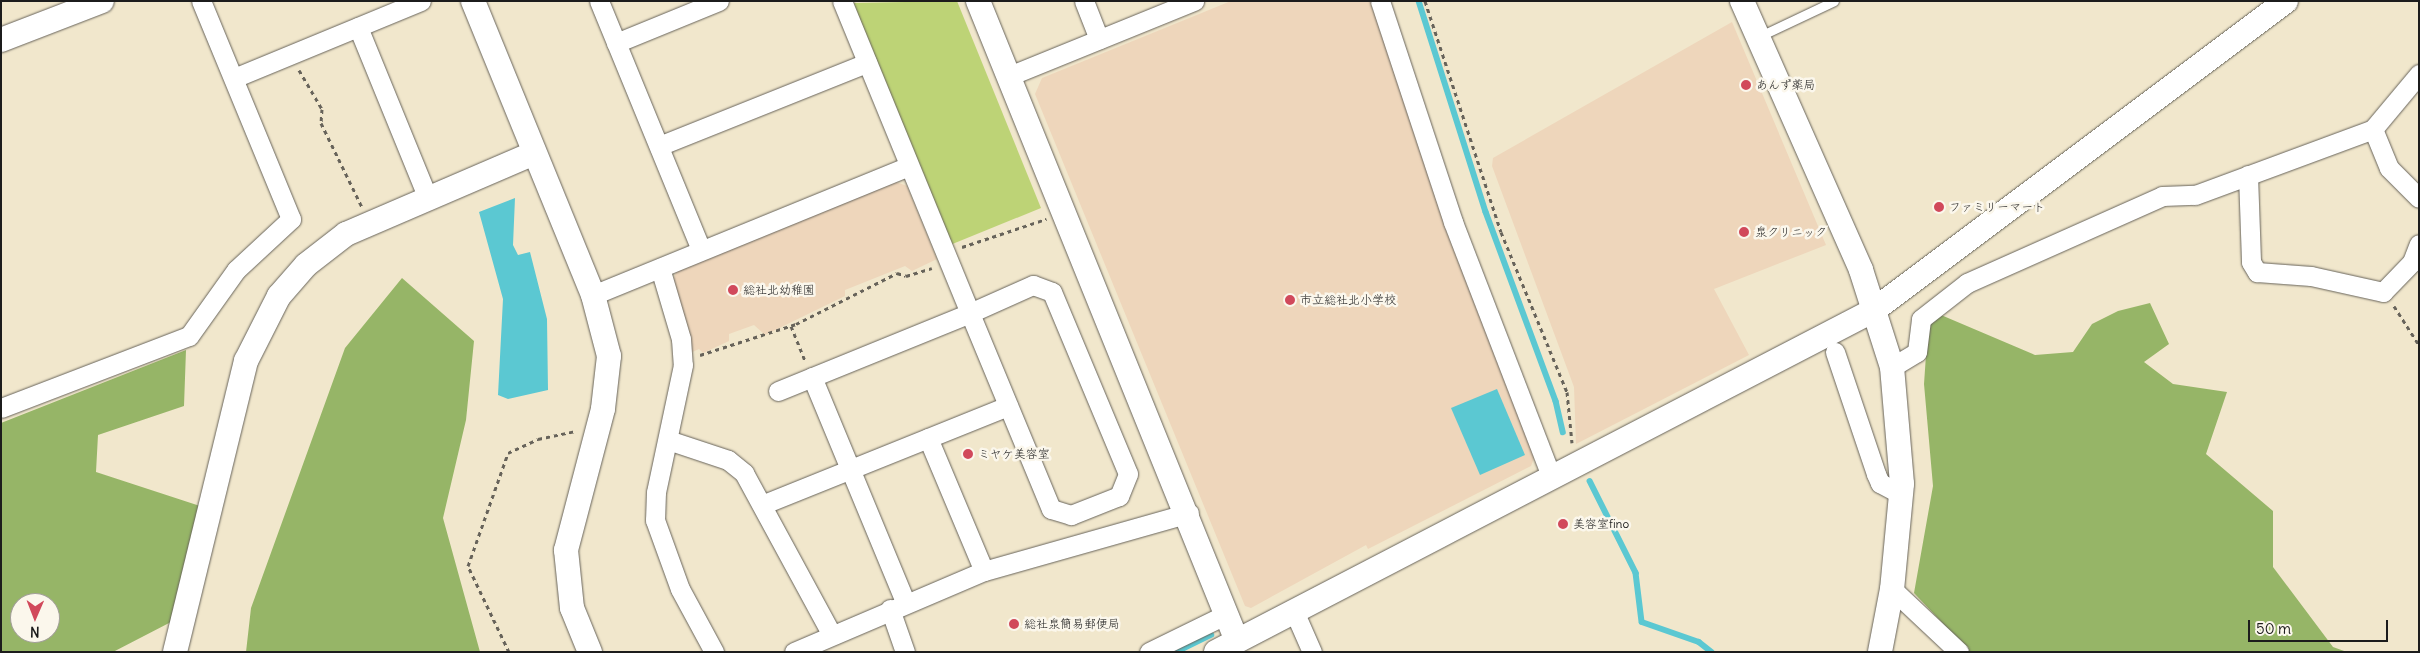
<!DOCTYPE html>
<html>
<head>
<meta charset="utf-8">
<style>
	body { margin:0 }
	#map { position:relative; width:2420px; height:653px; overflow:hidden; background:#f1e7cc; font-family:Delius,"Klee One",sans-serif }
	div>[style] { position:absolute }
	.built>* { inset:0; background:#eed6bb }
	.green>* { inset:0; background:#bdd376 }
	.forest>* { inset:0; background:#96b567 }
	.water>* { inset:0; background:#5bc8d2 }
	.stream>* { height:5.5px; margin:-2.75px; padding:0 2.75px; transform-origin:2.75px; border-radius:2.75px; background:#5bc8d2 }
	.path>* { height:3px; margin-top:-1.5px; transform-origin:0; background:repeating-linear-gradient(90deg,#67635a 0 4px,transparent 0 8px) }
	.roads { filter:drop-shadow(0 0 1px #67635a) drop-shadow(0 0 1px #67635a) }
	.service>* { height:9px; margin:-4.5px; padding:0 4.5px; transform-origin:4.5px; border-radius:4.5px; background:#fff }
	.minor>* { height:19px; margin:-9.5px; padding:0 9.5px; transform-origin:9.5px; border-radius:9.5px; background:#fff }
	.tertiary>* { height:24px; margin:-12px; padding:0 12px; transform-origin:12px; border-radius:12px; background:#fff }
	.dots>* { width:14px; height:14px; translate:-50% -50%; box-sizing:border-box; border:2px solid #fbf7ec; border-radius:50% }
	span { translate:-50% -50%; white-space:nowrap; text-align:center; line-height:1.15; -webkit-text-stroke:5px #fbf7ec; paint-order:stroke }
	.poi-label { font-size:12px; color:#1c1c1c }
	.left { translate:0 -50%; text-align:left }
	.frame { position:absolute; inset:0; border:2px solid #1c1c1c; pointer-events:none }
	.north { position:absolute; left:10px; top:593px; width:50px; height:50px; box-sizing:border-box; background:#fbf7ec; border:1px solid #a29f99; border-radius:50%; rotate:181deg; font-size:14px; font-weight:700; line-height:20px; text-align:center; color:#1c1c1c }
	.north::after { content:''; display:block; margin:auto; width:18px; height:22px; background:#d1495b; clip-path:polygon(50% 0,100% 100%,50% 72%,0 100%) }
	.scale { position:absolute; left:2248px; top:620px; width:140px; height:22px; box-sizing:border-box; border:2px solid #1c1c1c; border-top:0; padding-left:6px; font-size:15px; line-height:18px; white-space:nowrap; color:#1c1c1c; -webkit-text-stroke:4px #fbf7ec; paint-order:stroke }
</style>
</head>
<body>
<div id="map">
	<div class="built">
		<i style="clip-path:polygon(1231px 1px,1370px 1px,1536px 453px,1531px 466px,1368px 549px,1366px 545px,1251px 608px,1245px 606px,1035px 94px,1042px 78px)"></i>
		<i style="clip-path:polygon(1732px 22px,1826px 245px,1714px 289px,1749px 355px,1576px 444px,1574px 387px,1492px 166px,1493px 158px)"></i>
		<i style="clip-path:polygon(896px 182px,907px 186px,937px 259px,912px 271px,905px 266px,845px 290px,845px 296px,765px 335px,754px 325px,729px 334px,729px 341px,703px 353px,699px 349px,690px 353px,673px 282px,676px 272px)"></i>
	</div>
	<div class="green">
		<i style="clip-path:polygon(957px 1px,1041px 208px,950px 245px,853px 3px)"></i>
	</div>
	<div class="forest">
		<i style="clip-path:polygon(402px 278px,474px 341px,466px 420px,443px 518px,480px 652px,246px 652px,251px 608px,345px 348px)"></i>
		<i style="clip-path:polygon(2150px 303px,2169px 344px,2144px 362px,2173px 384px,2227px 392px,2206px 454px,2273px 511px,2273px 567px,2333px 647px,2347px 652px,1970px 652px,1914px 593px,1933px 486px,1924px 384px,1928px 326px,1941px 315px,2035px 355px,2073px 352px,2092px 324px,2118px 311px)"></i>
		<i style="clip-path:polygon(evenodd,186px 350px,184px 406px,98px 435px,96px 472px,200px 506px,171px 622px,113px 652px,1px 652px,1px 423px,186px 350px,20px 603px,50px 603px,50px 633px,20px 633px,20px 603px)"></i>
	</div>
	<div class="water">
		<i style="clip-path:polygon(515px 198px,513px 245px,518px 255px,530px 252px,547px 319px,548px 390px,508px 399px,498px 395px,503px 299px,479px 212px)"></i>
		<i style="clip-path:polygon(1497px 389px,1525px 455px,1480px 475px,1451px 408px)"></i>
	</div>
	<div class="stream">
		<i style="left:1419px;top:1px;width:221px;rotate:72.4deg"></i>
		<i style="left:1486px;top:212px;width:202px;rotate:69.7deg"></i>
		<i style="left:1556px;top:401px;width:32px;rotate:77deg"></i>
		<i style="left:1590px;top:481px;width:103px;rotate:63.4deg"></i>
		<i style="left:1636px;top:573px;width:49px;rotate:83deg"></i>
		<i style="left:1642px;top:622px;width:60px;rotate:19.3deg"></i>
		<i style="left:1699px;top:642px;width:16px;rotate:38deg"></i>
		<i style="left:1176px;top:652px;width:39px;rotate:-26deg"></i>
	</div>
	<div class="path">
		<i style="left:1425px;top:1px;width:243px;rotate:71.8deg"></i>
		<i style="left:1501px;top:232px;width:173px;rotate:67.6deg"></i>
		<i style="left:1567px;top:392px;width:51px;rotate:84.4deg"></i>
		<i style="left:299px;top:70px;width:45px;rotate:59.5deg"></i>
		<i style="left:322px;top:109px;width:14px;rotate:94deg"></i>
		<i style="left:321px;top:123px;width:93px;rotate:64deg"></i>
		<i style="left:962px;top:247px;width:89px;rotate:-18.4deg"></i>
		<i style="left:2394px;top:306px;width:46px;rotate:57.3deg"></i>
		<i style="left:791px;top:326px;width:37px;rotate:68deg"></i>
		<i style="left:700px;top:355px;width:101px;rotate:-17.9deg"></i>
		<i style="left:796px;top:324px;width:113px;rotate:-26.8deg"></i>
		<i style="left:897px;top:273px;width:9px;rotate:18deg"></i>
		<i style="left:906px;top:276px;width:27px;rotate:-17deg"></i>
		<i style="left:509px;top:652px;width:95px;rotate:-115.5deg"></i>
		<i style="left:468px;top:566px;width:120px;rotate:-70.5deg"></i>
		<i style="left:508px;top:453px;width:33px;rotate:-25deg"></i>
		<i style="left:538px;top:439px;width:38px;rotate:-12deg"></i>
	</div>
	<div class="roads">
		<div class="service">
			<i style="left:1758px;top:37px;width:84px;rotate:-25.3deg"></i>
		</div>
		<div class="minor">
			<i style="left:599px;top:1px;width:269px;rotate:67.7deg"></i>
			<i style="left:1084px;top:1px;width:41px;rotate:68.5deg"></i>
			<i style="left:1380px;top:1px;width:233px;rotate:71.7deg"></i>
			<i style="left:1453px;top:222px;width:272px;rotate:68.9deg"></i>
			<i style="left:358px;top:27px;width:183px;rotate:67.8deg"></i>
			<i style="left:616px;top:43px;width:111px;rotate:-22.2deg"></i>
			<i style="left:1009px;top:76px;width:200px;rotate:-22.1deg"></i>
			<i style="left:234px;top:78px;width:202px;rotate:-22.4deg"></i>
			<i style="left:2373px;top:129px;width:42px;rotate:67.7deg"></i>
			<i style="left:2389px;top:168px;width:42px;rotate:45deg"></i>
			<i style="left:659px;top:146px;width:224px;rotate:-21.8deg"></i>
			<i style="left:2248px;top:175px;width:87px;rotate:88deg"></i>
			<i style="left:2251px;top:262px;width:12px;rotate:59deg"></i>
			<i style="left:2257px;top:272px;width:54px;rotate:4.2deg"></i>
			<i style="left:2311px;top:276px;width:74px;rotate:12.5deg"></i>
			<i style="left:2383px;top:292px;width:42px;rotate:-46deg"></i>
			<i style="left:2412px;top:262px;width:19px;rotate:-69deg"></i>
			<i style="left:660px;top:268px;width:74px;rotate:73.5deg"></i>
			<i style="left:681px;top:339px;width:26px;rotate:86deg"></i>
			<i style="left:683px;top:365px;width:130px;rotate:102deg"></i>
			<i style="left:656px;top:492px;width:28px;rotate:92deg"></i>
			<i style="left:655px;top:520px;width:73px;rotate:70.1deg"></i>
			<i style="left:680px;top:589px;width:72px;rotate:61.6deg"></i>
			<i style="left:593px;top:295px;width:341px;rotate:-22.2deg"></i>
			<i style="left:1835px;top:352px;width:129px;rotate:71.4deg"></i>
			<i style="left:1876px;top:474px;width:10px;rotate:66deg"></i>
			<i style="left:1880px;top:483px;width:24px;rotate:28deg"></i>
			<i style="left:1892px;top:367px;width:29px;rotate:-31deg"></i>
			<i style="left:1917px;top:352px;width:33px;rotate:-83deg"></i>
			<i style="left:1921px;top:319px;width:58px;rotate:-38deg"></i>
			<i style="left:1967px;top:283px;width:214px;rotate:-24deg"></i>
			<i style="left:2162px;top:196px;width:33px;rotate:-2deg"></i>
			<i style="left:2195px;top:195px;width:190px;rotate:-20.3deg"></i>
			<i style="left:2373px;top:129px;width:72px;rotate:-50.1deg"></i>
			<i style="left:812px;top:377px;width:243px;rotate:67.5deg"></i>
			<i style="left:778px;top:391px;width:207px;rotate:-22.1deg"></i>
			<i style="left:970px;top:313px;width:69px;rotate:-24deg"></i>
			<i style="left:1033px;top:285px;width:20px;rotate:20deg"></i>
			<i style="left:1052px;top:292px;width:197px;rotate:67.3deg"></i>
			<i style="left:1128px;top:474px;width:24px;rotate:112deg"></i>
			<i style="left:1119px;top:496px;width:52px;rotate:158.4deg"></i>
			<i style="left:1071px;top:515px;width:21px;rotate:-163deg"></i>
			<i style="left:1051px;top:509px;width:212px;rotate:-112.5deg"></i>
			<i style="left:970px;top:313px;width:337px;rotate:-112.3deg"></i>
			<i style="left:1px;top:408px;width:201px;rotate:-21deg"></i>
			<i style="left:189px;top:336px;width:81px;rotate:-54.5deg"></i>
			<i style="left:236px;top:270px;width:75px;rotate:-42.8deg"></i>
			<i style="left:291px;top:219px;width:236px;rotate:-112.4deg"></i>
			<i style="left:928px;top:438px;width:144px;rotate:67.2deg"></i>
			<i style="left:668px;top:440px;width:63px;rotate:18.4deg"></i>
			<i style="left:728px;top:460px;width:21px;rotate:39deg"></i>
			<i style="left:744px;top:473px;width:182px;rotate:61.5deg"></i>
			<i style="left:764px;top:504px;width:263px;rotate:-21.9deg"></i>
			<i style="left:1892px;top:589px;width:92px;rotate:43.2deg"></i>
			<i style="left:890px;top:609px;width:46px;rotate:70.8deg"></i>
			<i style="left:1294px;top:611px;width:45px;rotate:66.3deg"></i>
			<i style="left:794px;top:652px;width:207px;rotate:-23.1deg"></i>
			<i style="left:984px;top:571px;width:213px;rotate:-15.8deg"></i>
			<i style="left:1149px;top:652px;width:87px;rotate:-26deg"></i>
		</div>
		<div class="tertiary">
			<i style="left:473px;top:1px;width:318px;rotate:67.8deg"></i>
			<i style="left:593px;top:295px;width:63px;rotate:75.3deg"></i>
			<i style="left:609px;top:356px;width:53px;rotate:96.5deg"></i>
			<i style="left:603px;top:409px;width:146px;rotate:104.7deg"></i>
			<i style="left:566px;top:550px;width:58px;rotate:84.1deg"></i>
			<i style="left:572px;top:608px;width:48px;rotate:67.8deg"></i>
			<i style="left:978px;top:1px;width:690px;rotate:67.97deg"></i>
			<i style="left:1742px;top:1px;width:294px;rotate:66.1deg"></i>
			<i style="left:1861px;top:270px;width:102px;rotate:72.3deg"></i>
			<i style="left:1892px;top:367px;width:117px;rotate:85.1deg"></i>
			<i style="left:1902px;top:484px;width:105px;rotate:95.4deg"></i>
			<i style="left:1892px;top:589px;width:64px;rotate:100.8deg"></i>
			<i style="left:1px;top:40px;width:108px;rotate:-21.1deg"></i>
			<i style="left:175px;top:652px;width:300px;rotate:-76.3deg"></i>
			<i style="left:246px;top:361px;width:73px;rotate:-63.1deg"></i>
			<i style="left:279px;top:296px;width:41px;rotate:-48.9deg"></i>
			<i style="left:306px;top:265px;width:51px;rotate:-37.8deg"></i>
			<i style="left:346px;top:234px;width:205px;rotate:-23.3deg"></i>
			<i style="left:1216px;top:652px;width:742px;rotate:-27.46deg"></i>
			<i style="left:1874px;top:310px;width:515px;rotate:-36.87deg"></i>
		</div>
	</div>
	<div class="dots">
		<i style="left:1746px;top:85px;background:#d1495b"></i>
		<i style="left:1939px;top:207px;background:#d1495b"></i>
		<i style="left:1744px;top:232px;background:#d1495b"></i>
		<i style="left:733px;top:290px;background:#d1495b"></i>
		<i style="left:1290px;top:300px;background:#d1495b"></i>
		<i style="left:968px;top:454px;background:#d1495b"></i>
		<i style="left:1563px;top:524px;background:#d1495b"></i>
		<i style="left:1014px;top:624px;background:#d1495b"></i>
	</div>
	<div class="poi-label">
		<span class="left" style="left:1756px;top:85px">あんず薬局</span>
		<span class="left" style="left:1949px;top:207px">ファミリーマート</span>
		<span class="left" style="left:1755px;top:232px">泉クリニック</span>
		<span class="left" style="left:743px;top:290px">総社北幼稚園</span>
		<span class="left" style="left:1300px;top:300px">市立総社北小学校</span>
		<span class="left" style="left:978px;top:454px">ミヤケ美容室</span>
		<span class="left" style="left:1573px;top:524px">美容室fino</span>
		<span class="left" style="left:1024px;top:624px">総社泉簡易郵便局</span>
	</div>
	<div class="frame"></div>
	<div class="north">N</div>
	<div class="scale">50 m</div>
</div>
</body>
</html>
